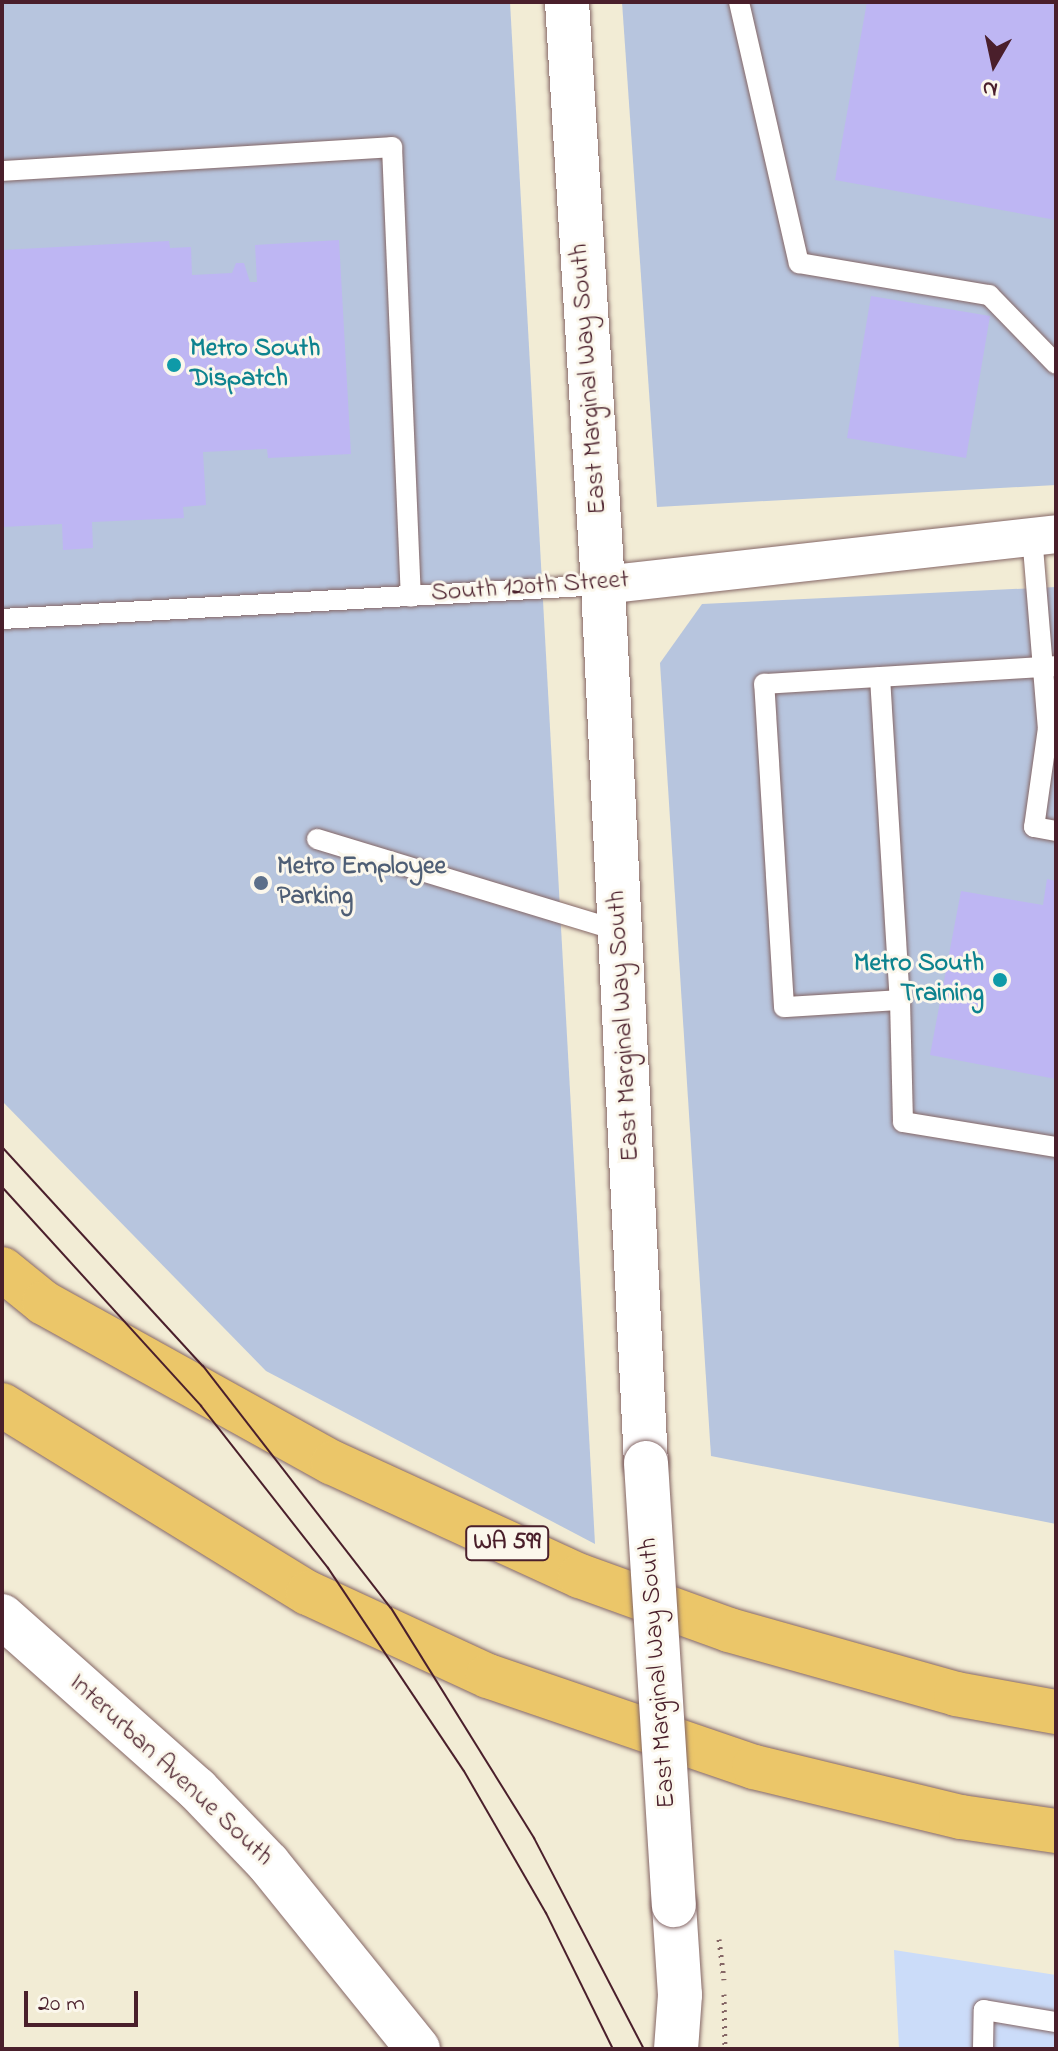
<!DOCTYPE html>
<html>
<head>
<meta charset="utf-8">
<style>
	body { margin:0 }
	#map { position:relative; width:1058px; height:2051px; overflow:hidden; background:#f2ecd5; font-family:"Indie Flower",sans-serif }
	div>[style] { position:absolute }
	.built>* { inset:0; background:#cbdcf9 }
	.industrial>* { inset:0; background:#b7c5de }
	.building>* { inset:0; background:#beb6f3 }
	.path>* { height:5px; margin-top:-2.5px; transform-origin:0; background:repeating-linear-gradient(90deg,#856766 0 2px,transparent 0 8px) }
	.roads { filter:drop-shadow(0 0 2px #856766) drop-shadow(0 0 2px #856766) }
	.service>* { height:20px; margin:-10px; padding:0 10px; transform-origin:10px; border-radius:10px; background:#fff }
	.minor>* { height:38px; margin:-19px; padding:0 19px; transform-origin:19px; border-radius:19px; background:#fff }
	.tertiary>* { height:44px; margin:-22px; padding:0 22px; transform-origin:22px; border-radius:22px; background:#fff }
	.motorway>* { height:44px; margin:-22px; padding:0 22px; transform-origin:22px; border-radius:22px; background:#ebc669 }
	.tram>* { height:2px; margin:-1px; padding:0 1px; transform-origin:1px; border-radius:1px; background:#4a1f2b }
	.bridges { filter:drop-shadow(0 0 2px #856766) drop-shadow(0 0 2px #856766) }
	.tertiary-bridge>* { height:44px; margin:-22px; padding:0 22px; transform-origin:22px; border-radius:22px; background:#fff }
	.dots>* { width:22px; height:22px; translate:-50% -50%; box-sizing:border-box; border:4px solid #fbf7ec; border-radius:50% }
	span { translate:-50% -50%; white-space:nowrap; text-align:center; line-height:1.15; -webkit-text-stroke:6px #fbf7ec; paint-order:stroke }
	.shield-label span { padding:2px 6px; background:#fbf7ec; border:2px solid; border-radius:6px; -webkit-text-stroke-width:0 }
	.shield-label { font-size:24px; color:#4a1f2b; font-weight:700 }
	.culture-label { font-size:26px; color:#0d838f; font-weight:700 }
	.left { translate:0 -50%; text-align:left }
	.right { translate:-100% -50%; text-align:right }
	.street-label { font-size:26px; color:#4a1f2b }
	.service-label { font-size:26px; color:#4e5e75; font-weight:700 }
	.frame { position:absolute; inset:0; border:4px solid #4a1f2b; pointer-events:none }
	.north { position:absolute; left:954px; top:24px; width:80px; height:80px; -webkit-text-stroke:6px #fbf7ec; paint-order:stroke; rotate:189deg; font-size:22px; font-weight:700; line-height:32px; text-align:center; color:#4a1f2b }
	.north::after { content:''; display:block; margin:auto; width:28px; height:36px; background:#4a1f2b; clip-path:polygon(50% 0,100% 100%,50% 72%,0 100%) }
	.scale { position:absolute; left:24px; top:1991px; width:114px; height:36px; box-sizing:border-box; border:4px solid #4a1f2b; border-top:0; padding-left:10px; font-size:24px; line-height:28px; white-space:nowrap; color:#4a1f2b; -webkit-text-stroke:6px #fbf7ec; paint-order:stroke }
</style>
</head>
<body>
<div id="map">
	<div class="built">
		<i style="clip-path:polygon(894px 1950px,1056px 1975px,1056px 2049px,899px 2049px)"></i>
	</div>
	<div class="industrial">
		<i style="clip-path:polygon(2px 2px,510px 2px,595px 1544px,266px 1371px,2px 1101px)"></i>
		<i style="clip-path:polygon(622px 2px,1056px 2px,1056px 485px,657px 507px)"></i>
		<i style="clip-path:polygon(1056px 587px,1056px 1524px,711px 1456px,660px 663px,702px 604px)"></i>
	</div>
	<div class="building">
		<i style="clip-path:polygon(867px 2px,1056px 2px,1056px 220px,835px 180px)"></i>
		<i style="clip-path:polygon(339px 240px,351px 454px,268px 458px,267px 449px,203px 452px,206px 505px,183px 507px,184px 518px,92px 522px,93px 548px,63px 550px,62px 524px,2px 527px,2px 250px,169px 241px,170px 248px,191px 247px,192px 275px,232px 273px,236px 263px,244px 263px,250px 282px,257px 282px,255px 245px)"></i>
		<i style="clip-path:polygon(871px 296px,990px 316px,966px 458px,847px 438px)"></i>
		<i style="clip-path:polygon(1047px 879px,1056px 881px,1056px 1079px,930px 1055px,961px 891px,1043px 905px)"></i>
	</div>
	<div class="path">
		<i style="left:719px;top:1939px;width:41px;rotate:83deg"></i>
		<i style="left:724px;top:1994px;width:55px;rotate:89deg"></i>
	</div>
	<div class="roads">
		<div class="service">
			<i style="left:739px;top:2px;width:268px;rotate:77.1deg"></i>
			<i style="left:799px;top:263px;width:193px;rotate:9.6deg"></i>
			<i style="left:989px;top:295px;width:96px;rotate:45.8deg"></i>
			<i style="left:2px;top:171px;width:391px;rotate:-3.5deg"></i>
			<i style="left:392px;top:147px;width:450px;rotate:87.6deg"></i>
			<i style="left:1032px;top:535px;width:194px;rotate:85.3deg"></i>
			<i style="left:1048px;top:728px;width:100px;rotate:98deg"></i>
			<i style="left:1034px;top:827px;width:22px;rotate:10deg"></i>
			<i style="left:2px;top:619px;width:602px;rotate:-3.24deg"></i>
			<i style="left:880px;top:677px;width:324px;rotate:86.5deg"></i>
			<i style="left:900px;top:1000px;width:116px;rotate:176.5deg"></i>
			<i style="left:784px;top:1007px;width:324px;rotate:-93.5deg"></i>
			<i style="left:764px;top:684px;width:293px;rotate:-3.5deg"></i>
			<i style="left:317px;top:839px;width:317px;rotate:16.9deg"></i>
			<i style="left:900px;top:1000px;width:122px;rotate:88.6deg"></i>
			<i style="left:903px;top:1122px;width:155px;rotate:9.3deg"></i>
			<i style="left:983px;top:2049px;width:39px;rotate:-89deg"></i>
			<i style="left:984px;top:2010px;width:73px;rotate:9.5deg"></i>
		</div>
		<div class="minor">
			<i style="left:603px;top:585px;width:456px;rotate:-6.4deg"></i>
		</div>
		<div class="tertiary">
			<i style="left:567px;top:2px;width:584px;rotate:86.47deg"></i>
			<i style="left:603px;top:585px;width:879px;rotate:87.2deg"></i>
			<i style="left:2px;top:1616px;width:261px;rotate:41.6deg"></i>
			<i style="left:197px;top:1789px;width:103px;rotate:46.2deg"></i>
			<i style="left:268px;top:1863px;width:239px;rotate:51.1deg"></i>
			<i style="left:674px;top:1905px;width:90px;rotate:86.2deg"></i>
			<i style="left:680px;top:1995px;width:54px;rotate:94.2deg"></i>
		</div>
		<div class="motorway">
			<i style="left:2px;top:1269px;width:54px;rotate:39deg"></i>
			<i style="left:44px;top:1303px;width:330px;rotate:29deg"></i>
			<i style="left:333px;top:1463px;width:272px;rotate:24.6deg"></i>
			<i style="left:580px;top:1576px;width:158px;rotate:19.9deg"></i>
			<i style="left:729px;top:1630px;width:236px;rotate:15.7deg"></i>
			<i style="left:956px;top:1694px;width:102px;rotate:10.2deg"></i>
			<i style="left:2px;top:1405px;width:359px;rotate:31.6deg"></i>
			<i style="left:308px;top:1593px;width:198px;rotate:24.8deg"></i>
			<i style="left:488px;top:1676px;width:281px;rotate:18.9deg"></i>
			<i style="left:754px;top:1767px;width:213px;rotate:13.6deg"></i>
			<i style="left:961px;top:1817px;width:96px;rotate:8.4deg"></i>
		</div>
	</div>
	<div class="tram">
		<i style="left:2px;top:1147px;width:297px;rotate:47.5deg"></i>
		<i style="left:203px;top:1366px;width:306px;rotate:52.2deg"></i>
		<i style="left:391px;top:1608px;width:271px;rotate:58.1deg"></i>
		<i style="left:534px;top:1838px;width:238px;rotate:62.5deg"></i>
		<i style="left:2px;top:1187px;width:296px;rotate:47.7deg"></i>
		<i style="left:201px;top:1406px;width:206px;rotate:51.9deg"></i>
		<i style="left:328px;top:1568px;width:244px;rotate:56.2deg"></i>
		<i style="left:464px;top:1771px;width:164px;rotate:60deg"></i>
		<i style="left:546px;top:1913px;width:152px;rotate:63.8deg"></i>
	</div>
	<div class="bridges">
		<div class="tertiary-bridge">
			<i style="left:646px;top:1463px;width:443px;rotate:86.4deg"></i>
		</div>
	</div>
	<div class="dots">
		<i style="left:174px;top:365px;background:#0f9aa8"></i>
		<i style="left:261px;top:883px;background:#5c6f8a"></i>
		<i style="left:1000px;top:980px;background:#0f9aa8"></i>
	</div>
	<div class="shield-label">
		<span style="left:507px;top:1543px">WA 599</span>
	</div>
	<div class="culture-label">
		<span class="left" style="left:190px;top:365px">Metro South<br>Dispatch</span>
		<span class="right" style="left:984px;top:980px">Metro South<br>Training</span>
	</div>
	<div class="street-label">
		<span style="left:590px;top:379px;rotate:-94deg">East Marginal Way South</span>
		<span style="left:530px;top:588px;rotate:-4deg">South 120th Street</span>
		<span style="left:625px;top:1026px;rotate:-93deg">East Marginal Way South</span>
		<span style="left:659px;top:1673px;rotate:-94deg">East Marginal Way South</span>
		<span style="left:170px;top:1771px;rotate:43deg">Interurban Avenue South</span>
	</div>
	<div class="service-label">
		<span class="left" style="left:277px;top:883px">Metro Employee<br>Parking</span>
	</div>
	<div class="frame"></div>
	<div class="north">N</div>
	<div class="scale">20 m</div>
</div>
</body>
</html>
